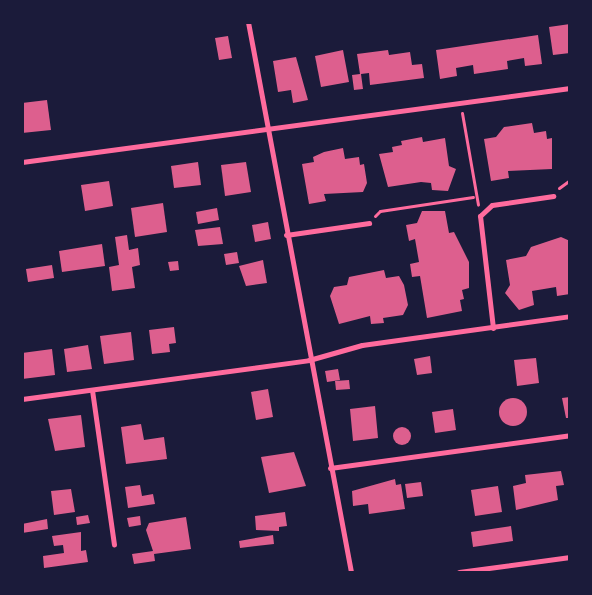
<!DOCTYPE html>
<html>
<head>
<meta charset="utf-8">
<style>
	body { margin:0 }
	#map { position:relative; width:592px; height:595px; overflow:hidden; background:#1b1b3a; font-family:"Open Sans",sans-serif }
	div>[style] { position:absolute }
	.building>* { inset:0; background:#dd5f8e }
	.round { border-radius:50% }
	.path>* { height:3px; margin:-1.5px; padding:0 1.5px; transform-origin:1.5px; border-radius:1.5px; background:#ff6b9d }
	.minor>* { height:5px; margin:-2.5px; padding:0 2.5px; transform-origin:2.5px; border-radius:2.5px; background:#ff6b9d }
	span { translate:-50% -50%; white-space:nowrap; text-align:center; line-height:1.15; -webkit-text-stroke:4px #1b1b3a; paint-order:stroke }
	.frame { position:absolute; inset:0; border:24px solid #1b1b3a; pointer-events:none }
</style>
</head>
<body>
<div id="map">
	<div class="building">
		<i style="clip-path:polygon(570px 24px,570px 53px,553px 55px,549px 27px)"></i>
		<i style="clip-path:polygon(538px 35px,542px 64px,525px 66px,524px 58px,507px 61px,508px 69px,474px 74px,473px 65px,456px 68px,457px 76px,440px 79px,436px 50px)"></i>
		<i style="clip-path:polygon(228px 36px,232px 58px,219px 60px,215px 38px)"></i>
		<i style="clip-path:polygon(343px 50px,349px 82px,321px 87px,315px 56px)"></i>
		<i style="clip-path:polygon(388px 50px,389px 55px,410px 52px,412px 65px,422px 64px,424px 78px,370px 85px,369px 73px,361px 74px,363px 89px,354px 90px,352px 75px,360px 74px,357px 54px)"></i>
		<i style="clip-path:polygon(296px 57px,308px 100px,293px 103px,291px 90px,278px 92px,273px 61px)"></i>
		<i style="clip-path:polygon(47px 100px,51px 130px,22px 133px,22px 103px)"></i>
		<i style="clip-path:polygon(532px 123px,534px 133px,546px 131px,547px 139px,552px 138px,552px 169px,508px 171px,509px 178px,491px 181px,484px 139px,496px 137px,504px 127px)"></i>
		<i style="clip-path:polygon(422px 137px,423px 142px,445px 138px,449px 166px,456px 169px,448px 191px,432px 190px,431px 183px,421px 182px,388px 187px,379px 154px,393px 152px,392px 147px,402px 145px,401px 141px)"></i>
		<i style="clip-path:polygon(343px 148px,345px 159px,359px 157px,360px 165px,364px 164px,367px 183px,363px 192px,324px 194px,326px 201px,309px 204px,302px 164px,314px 162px,313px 157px,324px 152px)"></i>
		<i style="clip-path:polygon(198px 162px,201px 185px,174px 188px,171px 166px)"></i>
		<i style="clip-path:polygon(246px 162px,251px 192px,225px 196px,221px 165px)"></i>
		<i style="clip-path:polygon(109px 181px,113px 206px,85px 211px,81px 185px)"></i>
		<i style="clip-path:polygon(163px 203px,167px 232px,135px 237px,131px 208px)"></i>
		<i style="clip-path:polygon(217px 208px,219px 220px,198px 224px,196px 212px)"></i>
		<i style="clip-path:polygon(422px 211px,445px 211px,449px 233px,454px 232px,469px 262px,469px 288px,462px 290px,464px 299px,460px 300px,462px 311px,427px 318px,420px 276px,412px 277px,410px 264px,419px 262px,415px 239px,409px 241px,406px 225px,417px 223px)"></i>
		<i style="clip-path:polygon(268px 222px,271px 239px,255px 242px,252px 225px)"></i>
		<i style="clip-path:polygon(220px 227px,223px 244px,198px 246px,195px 230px)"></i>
		<i style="clip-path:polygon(127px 235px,129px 250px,138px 248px,140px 265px,132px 267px,135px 288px,112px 291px,109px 267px,119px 265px,115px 237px)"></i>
		<i style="clip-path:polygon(561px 237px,570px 241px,570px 294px,557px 296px,556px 287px,532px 291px,534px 305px,519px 310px,505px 293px,510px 285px,506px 260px,526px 256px,531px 247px)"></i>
		<i style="clip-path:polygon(102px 244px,105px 266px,62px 272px,59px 251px)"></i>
		<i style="clip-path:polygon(237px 252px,239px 263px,226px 265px,224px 254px)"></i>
		<i style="clip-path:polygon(263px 260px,267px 283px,246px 286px,239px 266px)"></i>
		<i style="clip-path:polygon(178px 261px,179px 270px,170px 271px,168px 262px)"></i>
		<i style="clip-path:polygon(52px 265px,54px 278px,28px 282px,26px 269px)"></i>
		<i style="clip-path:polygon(384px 270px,386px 278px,399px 276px,404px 285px,408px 305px,403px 315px,383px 318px,384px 323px,371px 324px,370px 316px,339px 324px,330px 296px,334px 287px,347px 285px,349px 277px)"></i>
		<i style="clip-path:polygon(174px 327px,176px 343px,169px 344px,170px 352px,152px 354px,149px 330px)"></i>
		<i style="clip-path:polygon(131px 332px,134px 360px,104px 364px,100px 336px)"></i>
		<i style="clip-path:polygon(88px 345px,92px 369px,67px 372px,64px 349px)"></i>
		<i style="clip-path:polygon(52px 349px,55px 375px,22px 379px,22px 353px)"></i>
		<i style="clip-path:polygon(430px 356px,432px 373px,417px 375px,414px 359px)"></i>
		<i style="clip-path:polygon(536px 358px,539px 383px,517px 386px,514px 360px)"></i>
		<i style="clip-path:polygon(338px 369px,340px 380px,327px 382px,325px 371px)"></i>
		<i style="clip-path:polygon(349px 380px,350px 389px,336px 390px,335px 381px)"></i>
		<i style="clip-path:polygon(268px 389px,273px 417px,256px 420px,251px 392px)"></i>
		<i style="clip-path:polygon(570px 397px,570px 418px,566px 418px,562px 398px)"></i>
		<i class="round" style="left:499px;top:398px;width:28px;height:28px"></i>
		<i style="clip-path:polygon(375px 406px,378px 438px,353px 441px,350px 409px)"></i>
		<i style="clip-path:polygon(453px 409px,456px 430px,435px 433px,432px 412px)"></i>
		<i style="clip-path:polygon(81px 415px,85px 447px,55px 451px,48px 419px)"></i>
		<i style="clip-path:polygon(141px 424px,144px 440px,164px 437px,167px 459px,126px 464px,121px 427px)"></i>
		<i class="round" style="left:393px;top:427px;width:18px;height:18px"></i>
		<i style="clip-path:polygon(294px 452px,306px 486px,269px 493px,261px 457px)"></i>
		<i style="clip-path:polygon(561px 471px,564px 485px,556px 486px,558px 500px,516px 510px,513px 486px,526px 483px,525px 475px)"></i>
		<i style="clip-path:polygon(395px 479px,396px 485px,401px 484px,405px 509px,369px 514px,368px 504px,353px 506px,352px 491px)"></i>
		<i style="clip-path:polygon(421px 482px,423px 496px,407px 498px,405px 484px)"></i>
		<i style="clip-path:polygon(140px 485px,142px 496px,153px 494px,155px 504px,128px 508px,125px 487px)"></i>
		<i style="clip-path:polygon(498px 486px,502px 512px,475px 516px,471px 490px)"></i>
		<i style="clip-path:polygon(71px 489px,75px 512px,54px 515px,51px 491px)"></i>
		<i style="clip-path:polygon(285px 512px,287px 526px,279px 527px,279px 531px,256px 530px,255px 516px)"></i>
		<i style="clip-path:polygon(88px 515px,90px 523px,77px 525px,76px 517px)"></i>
		<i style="clip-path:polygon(140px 516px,141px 525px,129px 527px,127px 518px)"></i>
		<i style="clip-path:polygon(186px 517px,191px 549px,154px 554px,155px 561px,134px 564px,132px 554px,153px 551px,146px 530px,149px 523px)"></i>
		<i style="clip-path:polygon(47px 519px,48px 529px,22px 533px,22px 524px)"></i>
		<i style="clip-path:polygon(511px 526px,513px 541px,473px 547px,471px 532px)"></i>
		<i style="clip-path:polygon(81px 532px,81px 551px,86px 550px,88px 562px,44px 568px,43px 556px,64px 553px,63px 545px,54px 546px,52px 536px)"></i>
		<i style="clip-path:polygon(273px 535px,274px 544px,240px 548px,239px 541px)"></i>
	</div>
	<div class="path">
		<i style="left:462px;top:113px;width:93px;rotate:80.1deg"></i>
		<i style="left:559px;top:188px;width:14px;rotate:-36deg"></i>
		<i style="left:375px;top:216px;width:7px;rotate:-45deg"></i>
		<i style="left:380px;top:211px;width:94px;rotate:-8.6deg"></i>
	</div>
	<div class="minor">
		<i style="left:248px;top:22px;width:560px;rotate:79.39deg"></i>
		<i style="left:22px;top:162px;width:553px;rotate:-7.69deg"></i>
		<i style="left:286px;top:235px;width:84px;rotate:-8.2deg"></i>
		<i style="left:493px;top:328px;width:113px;rotate:-96.6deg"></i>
		<i style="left:480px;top:216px;width:16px;rotate:-43deg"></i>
		<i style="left:492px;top:205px;width:62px;rotate:-8.4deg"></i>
		<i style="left:92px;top:390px;width:156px;rotate:81.9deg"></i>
		<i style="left:22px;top:399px;width:290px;rotate:-7.7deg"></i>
		<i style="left:309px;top:360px;width:55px;rotate:-15.8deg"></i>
		<i style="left:362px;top:345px;width:210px;rotate:-7.9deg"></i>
		<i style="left:330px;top:468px;width:242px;rotate:-7.8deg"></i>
		<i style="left:459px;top:572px;width:112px;rotate:-7.7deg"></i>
	</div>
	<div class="frame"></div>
</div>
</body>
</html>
